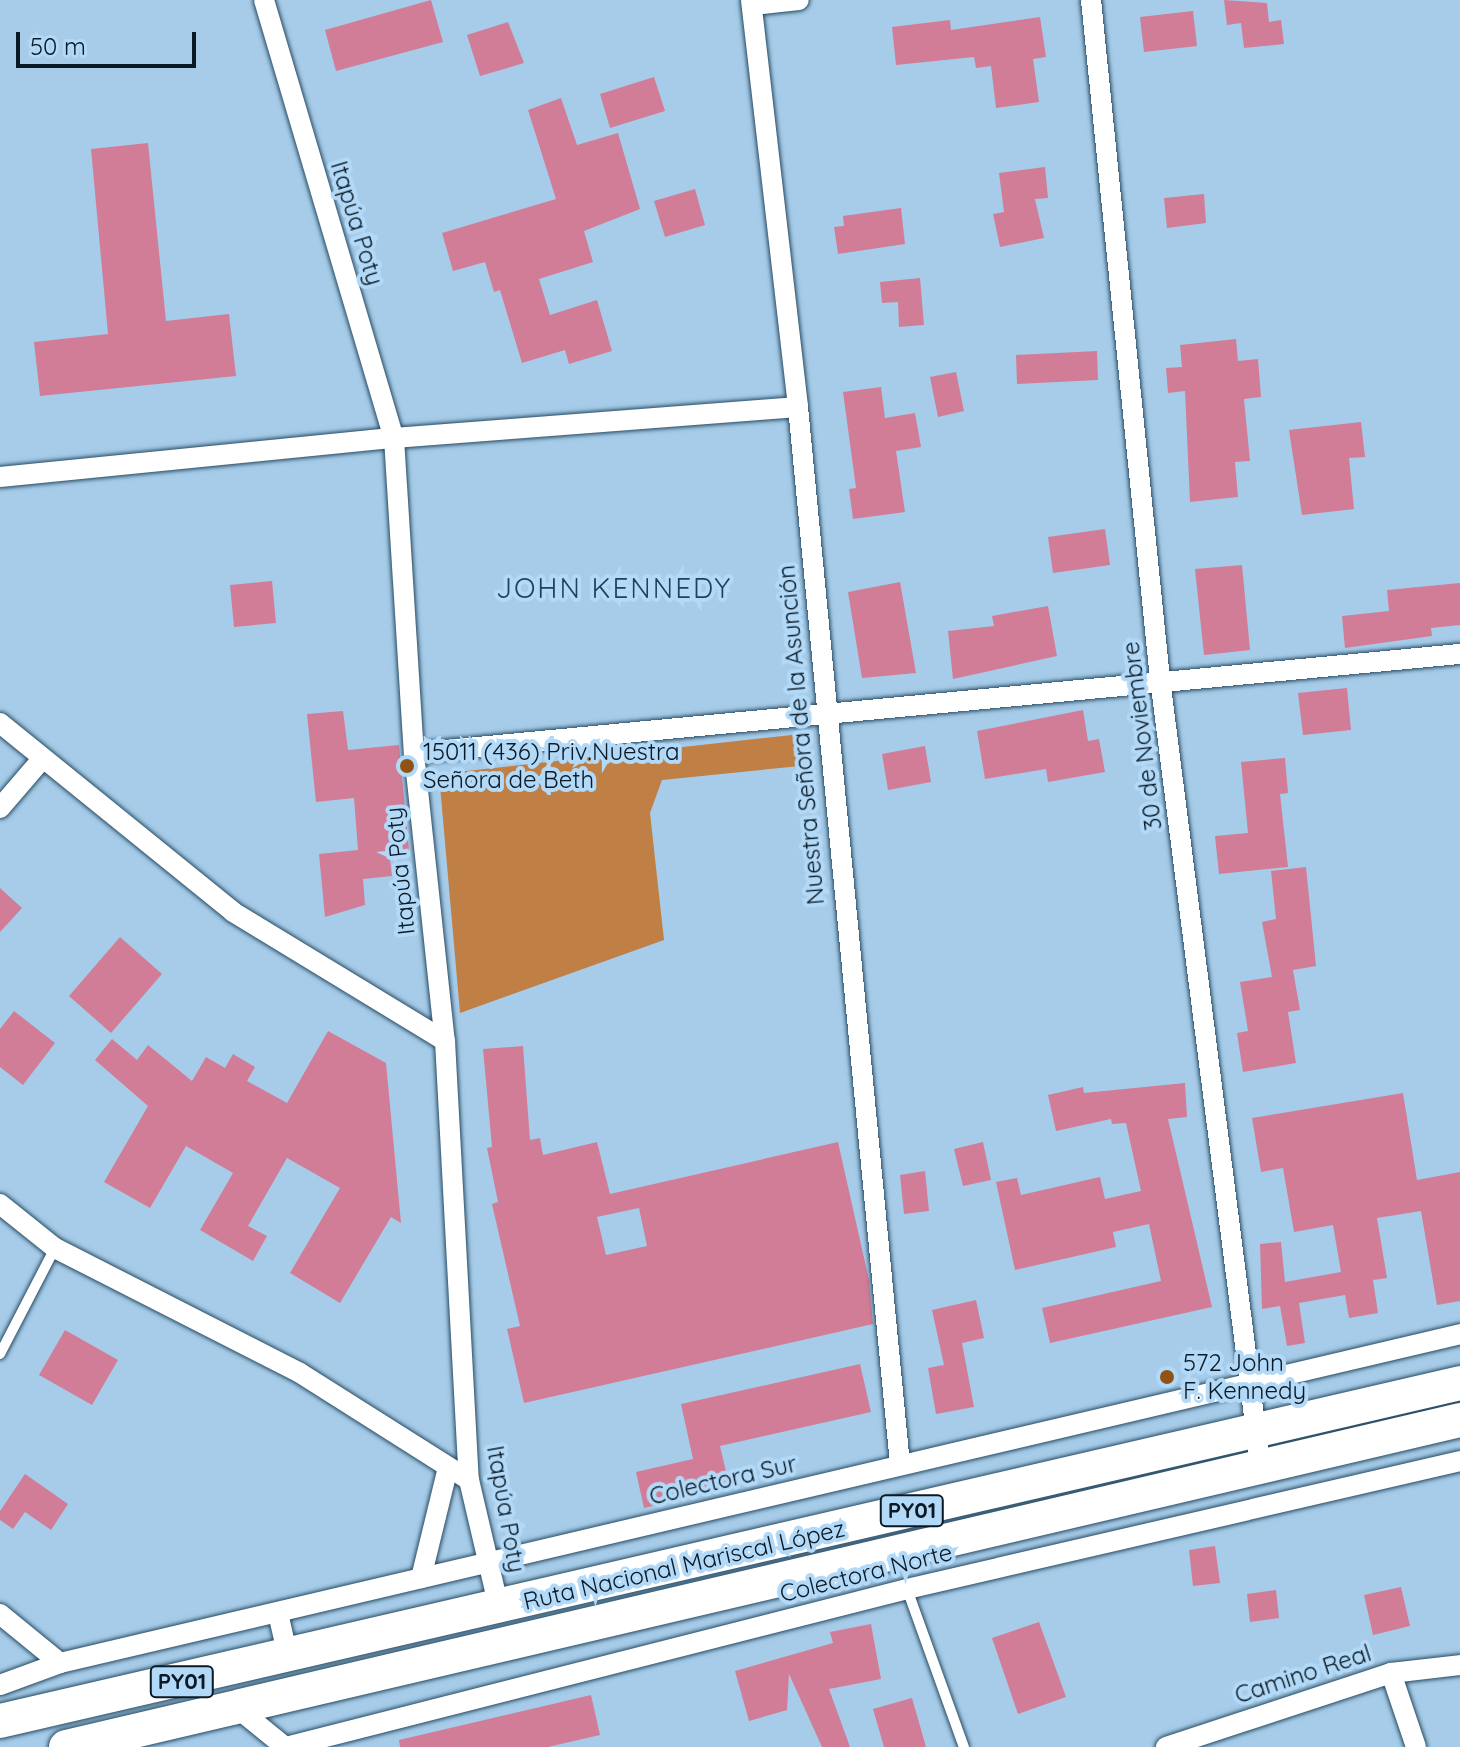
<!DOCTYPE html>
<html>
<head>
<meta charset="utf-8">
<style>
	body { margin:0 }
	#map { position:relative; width:1460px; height:1747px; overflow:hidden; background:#a6cce9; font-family:Quicksand,sans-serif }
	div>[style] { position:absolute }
	.forest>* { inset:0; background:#c07f45 }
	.building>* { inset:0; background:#d27d97 }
	.roads { filter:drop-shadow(0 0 2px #284b63) drop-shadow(0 0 2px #284b63) }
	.service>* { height:10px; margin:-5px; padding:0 5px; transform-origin:5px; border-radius:5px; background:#fff }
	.minor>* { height:20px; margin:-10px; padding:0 10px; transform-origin:10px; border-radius:10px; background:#fff }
	.trunk>* { height:34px; margin:-17px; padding:0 17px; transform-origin:17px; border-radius:17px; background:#fff }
	.dots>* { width:22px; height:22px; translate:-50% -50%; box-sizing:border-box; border:4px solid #b2d9f7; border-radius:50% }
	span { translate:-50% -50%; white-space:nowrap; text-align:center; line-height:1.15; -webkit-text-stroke:8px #b2d9f7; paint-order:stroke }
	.shield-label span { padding:2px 6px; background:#b2d9f7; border:2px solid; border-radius:6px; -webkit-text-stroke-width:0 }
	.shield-label { font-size:22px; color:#0b1924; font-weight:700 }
	.street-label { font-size:24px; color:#0b1924 }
	.poi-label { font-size:24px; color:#0b1924 }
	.left { translate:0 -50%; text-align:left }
	.quarter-label { font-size:28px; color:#1f425a; letter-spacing:2px }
	.scale { position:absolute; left:16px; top:32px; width:180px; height:36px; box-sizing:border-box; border:4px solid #0b1924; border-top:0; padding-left:10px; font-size:24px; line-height:28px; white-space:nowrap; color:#0b1924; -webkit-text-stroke:6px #b2d9f7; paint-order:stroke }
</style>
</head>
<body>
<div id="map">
	<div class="forest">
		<i style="clip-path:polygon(801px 734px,800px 766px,662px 780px,650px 813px,664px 940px,460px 1013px,439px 774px)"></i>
	</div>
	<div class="building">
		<i style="clip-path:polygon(431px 0,443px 42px,336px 71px,325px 30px)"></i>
		<i style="clip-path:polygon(1224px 0,1267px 3px,1269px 22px,1281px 20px,1284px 44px,1244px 48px,1241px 23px,1227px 25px)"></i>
		<i style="clip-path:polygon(1193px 11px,1197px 46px,1144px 52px,1140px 17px)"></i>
		<i style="clip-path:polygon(1040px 17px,1046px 57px,1033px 59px,1039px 102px,996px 108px,991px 66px,976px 68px,974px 57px,896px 65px,892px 27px,950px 20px,951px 30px)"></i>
		<i style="clip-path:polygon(508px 22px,524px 63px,480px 76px,467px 35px)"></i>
		<i style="clip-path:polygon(654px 77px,665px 111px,610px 128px,600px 94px)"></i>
		<i style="clip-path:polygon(561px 98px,577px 145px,618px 133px,640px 209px,584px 231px,593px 262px,539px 279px,550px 315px,597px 300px,612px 351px,569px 364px,565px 350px,522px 363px,500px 290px,494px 292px,485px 262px,453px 271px,442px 233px,556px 199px,528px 110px)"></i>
		<i style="clip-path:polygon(148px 143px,166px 321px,229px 314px,236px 376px,40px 396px,34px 342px,108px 334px,91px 149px)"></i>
		<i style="clip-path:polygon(1045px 167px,1048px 198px,1035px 199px,1044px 238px,1000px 247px,993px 214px,1004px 212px,999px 173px)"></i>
		<i style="clip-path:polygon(695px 189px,705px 225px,665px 237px,654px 201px)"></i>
		<i style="clip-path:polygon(1204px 194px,1206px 223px,1167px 228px,1164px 198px)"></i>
		<i style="clip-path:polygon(901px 208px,905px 244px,838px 254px,834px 227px,844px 226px,843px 216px)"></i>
		<i style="clip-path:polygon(920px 278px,924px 325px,899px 327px,898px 302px,882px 303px,880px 282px)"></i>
		<i style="clip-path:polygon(1236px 339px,1238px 361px,1258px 359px,1261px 397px,1244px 399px,1250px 461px,1235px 462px,1238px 497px,1190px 502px,1185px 391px,1168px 393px,1166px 368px,1182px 367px,1180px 345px)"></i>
		<i style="clip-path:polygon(1097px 351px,1098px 380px,1017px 384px,1016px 355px)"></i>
		<i style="clip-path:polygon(956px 372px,964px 411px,938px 417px,930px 377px)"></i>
		<i style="clip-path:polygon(881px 387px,885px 418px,915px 413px,921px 447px,896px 451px,905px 512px,853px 519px,849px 489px,856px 488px,843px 392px)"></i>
		<i style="clip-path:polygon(1361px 422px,1365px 457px,1349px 458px,1354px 509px,1302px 515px,1289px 430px)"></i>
		<i style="clip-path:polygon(1105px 529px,1110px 565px,1053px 573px,1048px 537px)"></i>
		<i style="clip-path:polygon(1242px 565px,1250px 650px,1204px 655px,1195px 569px)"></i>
		<i style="clip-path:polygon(272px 581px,276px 623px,234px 627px,230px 585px)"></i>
		<i style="clip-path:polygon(900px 582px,916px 673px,862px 678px,848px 592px)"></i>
		<i style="clip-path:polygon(1460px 583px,1460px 625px,1431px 628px,1432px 636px,1345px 648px,1342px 616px,1389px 611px,1387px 590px)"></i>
		<i style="clip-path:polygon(1048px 606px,1057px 656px,953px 679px,948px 631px,994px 626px,992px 616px)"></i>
		<i style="clip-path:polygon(1347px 688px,1351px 730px,1303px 735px,1298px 693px)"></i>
		<i style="clip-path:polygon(1083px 710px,1088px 741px,1099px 739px,1105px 772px,1048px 782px,1046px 769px,985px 779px,977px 731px)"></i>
		<i style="clip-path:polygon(343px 711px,348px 750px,399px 745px,409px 850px,389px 852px,392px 876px,363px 879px,365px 905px,325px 917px,319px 854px,358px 850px,354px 798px,316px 802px,307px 714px)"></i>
		<i style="clip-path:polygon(925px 746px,931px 782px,888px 790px,882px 754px)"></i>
		<i style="clip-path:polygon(1285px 758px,1288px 793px,1280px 794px,1288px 867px,1219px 874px,1215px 836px,1248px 833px,1241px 762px)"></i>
		<i style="clip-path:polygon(1306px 867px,1316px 966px,1293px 970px,1300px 1010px,1288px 1012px,1296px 1063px,1243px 1072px,1237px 1033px,1248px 1031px,1240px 982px,1272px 977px,1262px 922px,1276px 919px,1271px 871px)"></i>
		<i style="clip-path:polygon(0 888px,22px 908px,0 932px)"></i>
		<i style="clip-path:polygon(120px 937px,162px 974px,111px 1033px,69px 996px)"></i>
		<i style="clip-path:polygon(14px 1011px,55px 1043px,23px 1085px,0 1067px,0 1029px)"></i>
		<i style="clip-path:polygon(328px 1031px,386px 1063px,401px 1223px,391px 1217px,340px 1303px,290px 1273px,340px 1188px,287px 1158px,248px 1226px,267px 1236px,253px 1261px,200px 1230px,233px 1173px,186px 1146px,150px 1208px,104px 1182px,148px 1106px,95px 1060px,112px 1039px,137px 1060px,148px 1045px,192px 1081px,206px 1057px,225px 1068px,233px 1054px,255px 1067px,247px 1081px,287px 1103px)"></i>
		<i style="clip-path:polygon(evenodd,523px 1046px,530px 1140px,540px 1138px,543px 1155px,597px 1142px,610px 1194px,838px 1142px,869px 1280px,873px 1324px,524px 1403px,507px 1329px,520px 1326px,492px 1204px,498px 1202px,487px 1148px,492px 1147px,483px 1049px,523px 1046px,639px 1208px,647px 1246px,606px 1255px,597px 1217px,639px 1208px)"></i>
		<i style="clip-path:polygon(1185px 1083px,1187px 1117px,1168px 1119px,1212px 1307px,1050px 1343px,1042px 1308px,1161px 1281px,1149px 1224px,1113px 1232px,1116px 1247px,1015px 1270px,996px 1182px,1017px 1178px,1021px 1195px,1100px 1177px,1105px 1199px,1141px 1191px,1126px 1123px,1112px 1124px,1111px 1119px,1056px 1131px,1048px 1095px,1083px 1087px,1084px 1093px)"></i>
		<i style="clip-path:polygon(1403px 1093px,1417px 1180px,1460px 1172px,1460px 1301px,1437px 1305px,1421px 1211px,1377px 1218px,1387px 1278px,1373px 1280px,1378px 1313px,1349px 1318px,1345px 1295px,1299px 1303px,1305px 1343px,1287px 1346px,1280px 1306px,1262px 1309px,1260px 1244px,1281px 1242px,1285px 1282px,1341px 1272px,1333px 1225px,1294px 1232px,1283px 1168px,1261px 1172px,1252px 1118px)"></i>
		<i style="clip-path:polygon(983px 1142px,991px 1180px,963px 1186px,954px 1149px)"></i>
		<i style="clip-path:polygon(925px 1171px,929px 1211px,904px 1214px,900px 1175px)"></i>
		<i style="clip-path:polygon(976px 1300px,984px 1338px,962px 1343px,974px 1407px,936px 1414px,928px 1368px,944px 1365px,932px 1310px)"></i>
		<i style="clip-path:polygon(65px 1330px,118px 1360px,92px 1405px,39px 1375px)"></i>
		<i style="clip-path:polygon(860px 1364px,871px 1412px,720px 1446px,730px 1488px,644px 1508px,636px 1472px,693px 1459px,681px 1404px)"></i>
		<i style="clip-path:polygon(25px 1474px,68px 1504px,51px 1530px,25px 1512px,13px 1529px,0 1520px,0 1511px)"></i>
		<i style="clip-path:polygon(1215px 1546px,1220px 1583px,1193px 1586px,1189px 1550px)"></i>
		<i style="clip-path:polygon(1401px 1587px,1410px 1626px,1373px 1635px,1364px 1595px)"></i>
		<i style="clip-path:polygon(1276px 1590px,1279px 1618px,1250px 1622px,1247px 1594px)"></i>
		<i style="clip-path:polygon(1039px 1622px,1066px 1697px,1018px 1714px,992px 1638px)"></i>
		<i style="clip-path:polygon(871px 1624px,881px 1679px,829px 1689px,850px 1747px,822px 1747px,789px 1674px,787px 1710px,749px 1721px,735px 1671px,833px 1643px,830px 1632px)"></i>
		<i style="clip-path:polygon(591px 1695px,600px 1735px,548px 1747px,400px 1747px,399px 1740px)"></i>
		<i style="clip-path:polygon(912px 1698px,926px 1747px,884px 1747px,873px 1709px)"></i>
	</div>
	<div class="roads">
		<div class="service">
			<i style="left:0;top:1354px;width:119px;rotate:-62.6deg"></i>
			<i style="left:907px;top:1589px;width:168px;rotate:70.2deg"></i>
		</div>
		<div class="minor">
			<i style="left:264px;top:0;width:457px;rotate:73.5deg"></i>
			<i style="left:394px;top:438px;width:316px;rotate:86.4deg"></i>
			<i style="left:414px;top:753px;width:290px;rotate:83.9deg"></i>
			<i style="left:445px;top:1041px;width:440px;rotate:86.9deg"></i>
			<i style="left:469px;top:1480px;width:131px;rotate:76.8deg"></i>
			<i style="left:751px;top:0;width:410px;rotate:83.4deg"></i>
			<i style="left:798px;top:407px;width:1063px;rotate:84.49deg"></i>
			<i style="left:760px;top:0;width:9px;rotate:144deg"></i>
			<i style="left:753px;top:5px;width:46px;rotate:-6.2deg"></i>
			<i style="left:1091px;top:0;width:682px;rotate:84.2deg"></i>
			<i style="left:1160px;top:679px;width:790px;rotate:82.73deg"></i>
			<i style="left:0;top:477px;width:396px;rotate:-5.7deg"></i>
			<i style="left:394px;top:438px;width:405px;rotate:-4.4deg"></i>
			<i style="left:0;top:723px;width:300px;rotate:39deg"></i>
			<i style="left:233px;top:912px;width:248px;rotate:31.3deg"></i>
			<i style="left:414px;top:753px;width:1051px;rotate:-5.41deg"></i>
			<i style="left:0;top:808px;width:65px;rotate:-49.4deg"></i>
			<i style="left:0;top:1204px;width:70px;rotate:38.7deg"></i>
			<i style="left:55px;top:1248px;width:275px;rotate:27deg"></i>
			<i style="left:300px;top:1373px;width:200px;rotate:32.3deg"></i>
			<i style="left:421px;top:1578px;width:114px;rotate:-76.3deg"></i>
			<i style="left:278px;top:1613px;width:45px;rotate:77.2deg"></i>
			<i style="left:0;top:1614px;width:77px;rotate:39.2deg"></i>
			<i style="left:1391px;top:1673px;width:78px;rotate:71.3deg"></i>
			<i style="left:0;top:1685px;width:64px;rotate:-20.1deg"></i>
			<i style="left:60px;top:1663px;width:1438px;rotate:-13.22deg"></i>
			<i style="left:236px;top:1707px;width:63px;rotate:39.2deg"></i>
			<i style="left:286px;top:1747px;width:641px;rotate:-14.27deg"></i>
			<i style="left:907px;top:1589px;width:568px;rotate:-13.03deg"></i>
			<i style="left:1166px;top:1747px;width:237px;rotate:-18.2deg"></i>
			<i style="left:1391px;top:1673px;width:69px;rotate:-6.6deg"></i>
		</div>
		<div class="trunk">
			<i style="left:0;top:1721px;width:1499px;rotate:-13.03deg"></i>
			<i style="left:66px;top:1747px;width:1432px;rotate:-13.2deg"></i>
		</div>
	</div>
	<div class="dots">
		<i style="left:407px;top:766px;background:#905315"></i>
		<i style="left:1167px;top:1377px;background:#905315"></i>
	</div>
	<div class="shield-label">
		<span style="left:912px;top:1511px">PY01</span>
		<span style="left:182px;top:1682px">PY01</span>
	</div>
	<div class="street-label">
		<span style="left:357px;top:223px;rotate:73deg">Itapúa Poty</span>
		<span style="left:801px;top:735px;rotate:-95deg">Nuestra Señora de la Asunción</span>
		<span style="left:1142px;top:736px;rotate:-97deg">30 de Noviembre</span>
		<span style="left:400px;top:871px;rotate:-96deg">Itapúa Poty</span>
		<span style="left:723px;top:1480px;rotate:-13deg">Colectora Sur</span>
		<span style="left:506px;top:1509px;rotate:80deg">Itapúa Poty</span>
		<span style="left:684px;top:1565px;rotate:-13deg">Ruta Nacional Mariscal López</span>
		<span style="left:866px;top:1573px;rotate:-14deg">Colectora Norte</span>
		<span style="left:1303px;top:1674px;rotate:-18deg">Camino Real</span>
	</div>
	<div class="poi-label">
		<span class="left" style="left:423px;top:766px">15011 (436) Priv.Nuestra<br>Señora de Beth</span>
		<span class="left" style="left:1183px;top:1377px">572 John<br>F. Kennedy</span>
	</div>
	<div class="quarter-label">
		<span style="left:614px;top:588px">JOHN KENNEDY</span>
	</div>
	<div class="scale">50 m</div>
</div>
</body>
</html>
